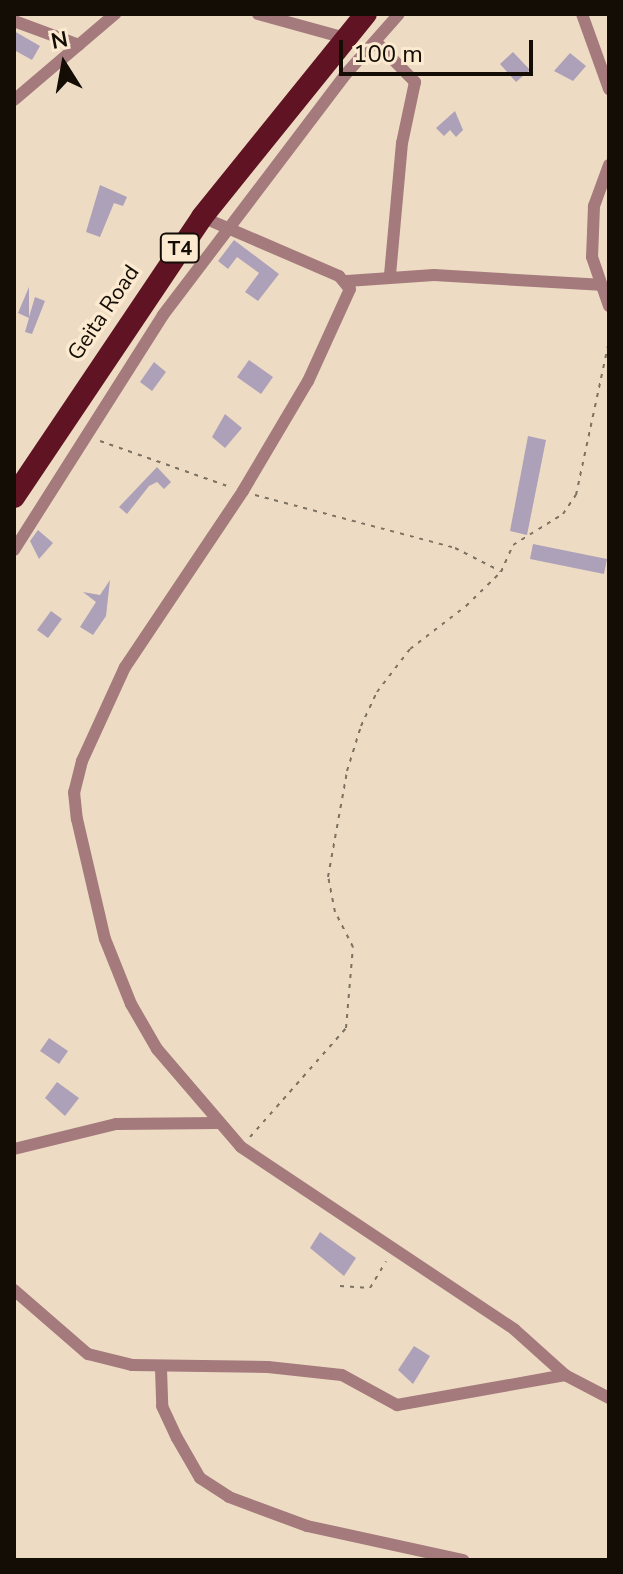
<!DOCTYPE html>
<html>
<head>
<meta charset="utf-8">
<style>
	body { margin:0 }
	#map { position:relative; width:623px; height:1574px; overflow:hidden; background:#eddcc3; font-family:"Nunito Sans",sans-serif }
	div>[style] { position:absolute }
	.building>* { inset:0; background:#ada0b9 }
	.path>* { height:2px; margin-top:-1px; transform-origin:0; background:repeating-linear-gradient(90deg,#7d7161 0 4px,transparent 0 10px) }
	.minor>* { height:12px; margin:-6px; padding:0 6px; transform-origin:6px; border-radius:6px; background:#a47a7d }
	.trunk>* { height:22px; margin:-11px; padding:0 11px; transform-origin:11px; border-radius:11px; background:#5f1323 }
	span { translate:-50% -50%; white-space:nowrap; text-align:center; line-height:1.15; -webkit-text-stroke:7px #fbe9d0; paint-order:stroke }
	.shield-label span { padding:2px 6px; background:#fbe9d0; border:2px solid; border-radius:6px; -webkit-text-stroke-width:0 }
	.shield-label { font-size:20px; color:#130d05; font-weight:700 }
	.street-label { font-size:22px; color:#130d05 }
	.frame { position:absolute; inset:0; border:16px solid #130d05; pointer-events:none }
	.north { position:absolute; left:24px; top:24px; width:80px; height:80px; -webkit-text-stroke:6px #fbe9d0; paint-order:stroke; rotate:349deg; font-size:22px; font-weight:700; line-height:32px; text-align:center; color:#130d05 }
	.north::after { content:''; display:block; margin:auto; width:28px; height:36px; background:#130d05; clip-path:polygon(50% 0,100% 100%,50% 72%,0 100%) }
	.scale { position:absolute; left:339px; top:40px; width:194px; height:36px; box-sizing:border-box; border:4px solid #130d05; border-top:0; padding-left:10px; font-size:24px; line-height:28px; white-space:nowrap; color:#130d05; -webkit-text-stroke:6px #fbe9d0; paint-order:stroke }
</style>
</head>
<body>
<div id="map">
	<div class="building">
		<i style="clip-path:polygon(14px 31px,40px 46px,32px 60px,14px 50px)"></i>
		<i style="clip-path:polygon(513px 52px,530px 70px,516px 82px,500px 64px)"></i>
		<i style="clip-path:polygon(570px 53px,586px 66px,573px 81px,554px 71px)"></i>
		<i style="clip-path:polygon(455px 111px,463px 130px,456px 137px,450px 130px,444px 136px,436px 128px)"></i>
		<i style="clip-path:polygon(100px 185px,127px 197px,123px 206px,114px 203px,100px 237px,86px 232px)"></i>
		<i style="clip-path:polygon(234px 240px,279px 274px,258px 301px,245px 292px,259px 273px,237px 257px,228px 269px,218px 261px)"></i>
		<i style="clip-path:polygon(29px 287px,29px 317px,35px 297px,45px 301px,32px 334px,25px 332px,29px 318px,18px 313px)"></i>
		<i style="clip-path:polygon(249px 360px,273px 377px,261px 394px,237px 377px)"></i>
		<i style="clip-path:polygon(154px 362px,166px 372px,152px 391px,140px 382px)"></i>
		<i style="clip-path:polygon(225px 414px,242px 428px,225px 448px,212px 437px)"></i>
		<i style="clip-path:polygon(528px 436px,546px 440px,527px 535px,510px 531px)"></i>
		<i style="clip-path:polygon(157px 467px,171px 482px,164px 489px,157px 482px,149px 486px,127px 514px,119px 507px)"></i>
		<i style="clip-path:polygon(38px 530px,53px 543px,39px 559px,30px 541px)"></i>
		<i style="clip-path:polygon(533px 544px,607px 559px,604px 574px,530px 559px)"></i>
		<i style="clip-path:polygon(110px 580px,106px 616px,93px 635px,80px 627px,96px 602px,83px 592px,100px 595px)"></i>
		<i style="clip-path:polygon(51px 611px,62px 619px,48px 638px,37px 630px)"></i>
		<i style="clip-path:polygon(49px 1038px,68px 1051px,59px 1064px,40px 1051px)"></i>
		<i style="clip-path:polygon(57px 1082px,79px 1098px,65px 1116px,45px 1098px)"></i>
		<i style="clip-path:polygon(320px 1232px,356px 1258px,344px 1276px,310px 1248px)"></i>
		<i style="clip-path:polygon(414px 1346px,430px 1356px,413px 1384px,398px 1370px)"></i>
	</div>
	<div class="path">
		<i style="left:100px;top:441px;width:138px;rotate:19.5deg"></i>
		<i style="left:255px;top:495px;width:207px;rotate:14.8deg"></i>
		<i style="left:455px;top:548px;width:51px;rotate:27.1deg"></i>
		<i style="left:250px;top:1137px;width:145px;rotate:-48.6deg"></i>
		<i style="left:346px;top:1028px;width:81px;rotate:-85.1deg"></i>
		<i style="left:353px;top:947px;width:39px;rotate:-117deg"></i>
		<i style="left:335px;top:912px;width:36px;rotate:-101deg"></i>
		<i style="left:328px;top:877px;width:108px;rotate:-79.8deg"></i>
		<i style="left:347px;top:771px;width:47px;rotate:-72.7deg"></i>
		<i style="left:361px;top:726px;width:38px;rotate:-65deg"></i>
		<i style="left:377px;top:692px;width:54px;rotate:-52.5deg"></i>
		<i style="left:410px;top:649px;width:71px;rotate:-37.5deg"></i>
		<i style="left:466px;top:606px;width:49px;rotate:-44.2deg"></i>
		<i style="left:501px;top:572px;width:30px;rotate:-66deg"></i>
		<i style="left:513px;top:545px;width:59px;rotate:-31.8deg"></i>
		<i style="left:563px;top:514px;width:23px;rotate:-56deg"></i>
		<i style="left:576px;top:495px;width:157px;rotate:-77.9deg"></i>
		<i style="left:340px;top:1286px;width:30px;rotate:4deg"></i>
		<i style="left:370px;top:1288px;width:31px;rotate:-59deg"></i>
	</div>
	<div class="minor">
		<i style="left:258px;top:14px;width:90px;rotate:15.4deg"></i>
		<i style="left:582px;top:14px;width:80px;rotate:70.2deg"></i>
		<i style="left:14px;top:21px;width:69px;rotate:20.3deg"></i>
		<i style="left:376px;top:42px;width:56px;rotate:45.7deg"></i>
		<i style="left:415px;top:82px;width:62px;rotate:102deg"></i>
		<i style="left:402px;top:143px;width:134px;rotate:95.2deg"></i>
		<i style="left:14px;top:100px;width:133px;rotate:-40.4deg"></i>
		<i style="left:609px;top:165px;width:44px;rotate:110.1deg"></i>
		<i style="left:594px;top:206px;width:51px;rotate:92.2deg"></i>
		<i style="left:592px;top:257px;width:52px;rotate:70.9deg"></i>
		<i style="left:202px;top:217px;width:149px;rotate:23.3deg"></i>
		<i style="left:339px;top:276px;width:17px;rotate:50deg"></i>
		<i style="left:350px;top:289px;width:101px;rotate:114.5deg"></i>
		<i style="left:308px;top:381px;width:128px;rotate:120.6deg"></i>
		<i style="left:243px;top:491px;width:212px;rotate:123.8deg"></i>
		<i style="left:125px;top:667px;width:103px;rotate:114.6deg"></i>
		<i style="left:82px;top:761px;width:32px;rotate:104deg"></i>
		<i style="left:74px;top:792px;width:27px;rotate:84deg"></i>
		<i style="left:77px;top:819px;width:123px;rotate:76.9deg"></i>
		<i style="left:105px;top:939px;width:70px;rotate:68.2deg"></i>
		<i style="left:131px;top:1004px;width:52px;rotate:60deg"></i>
		<i style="left:157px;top:1049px;width:129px;rotate:49.4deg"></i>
		<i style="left:241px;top:1147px;width:329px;rotate:33.7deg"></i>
		<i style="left:515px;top:1330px;width:67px;rotate:42deg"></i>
		<i style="left:565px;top:1375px;width:50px;rotate:27.6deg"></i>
		<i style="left:347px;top:281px;width:87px;rotate:-3.9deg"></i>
		<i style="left:434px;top:275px;width:166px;rotate:3.4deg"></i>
		<i style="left:14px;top:550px;width:278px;rotate:-57.6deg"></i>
		<i style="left:163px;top:315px;width:301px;rotate:-52.8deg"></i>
		<i style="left:345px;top:75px;width:81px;rotate:-48.5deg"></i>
		<i style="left:14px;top:1149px;width:105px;rotate:-13.8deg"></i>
		<i style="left:116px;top:1124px;width:102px;rotate:-0.6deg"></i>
		<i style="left:14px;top:1290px;width:98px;rotate:40.9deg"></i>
		<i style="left:88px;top:1354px;width:45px;rotate:14deg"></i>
		<i style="left:132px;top:1365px;width:136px;rotate:0.8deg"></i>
		<i style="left:268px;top:1367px;width:74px;rotate:6.2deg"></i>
		<i style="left:342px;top:1375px;width:63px;rotate:28.6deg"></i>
		<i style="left:397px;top:1405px;width:171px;rotate:-10.1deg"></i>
		<i style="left:161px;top:1369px;width:37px;rotate:88deg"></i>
		<i style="left:162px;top:1406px;width:35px;rotate:65deg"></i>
		<i style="left:177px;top:1438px;width:46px;rotate:60.1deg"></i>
		<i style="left:200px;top:1478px;width:35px;rotate:33deg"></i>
		<i style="left:229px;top:1497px;width:83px;rotate:20.4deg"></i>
		<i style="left:307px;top:1526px;width:160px;rotate:12.3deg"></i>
	</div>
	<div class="trunk">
		<i style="left:14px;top:497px;width:337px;rotate:-56.1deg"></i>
		<i style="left:202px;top:217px;width:261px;rotate:-51.1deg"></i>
	</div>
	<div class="shield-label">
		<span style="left:180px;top:248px">T4</span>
	</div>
	<div class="street-label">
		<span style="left:104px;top:313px;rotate:-56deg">Geita Road</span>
	</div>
	<div class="frame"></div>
	<div class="north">N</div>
	<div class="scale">100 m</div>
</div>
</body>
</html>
